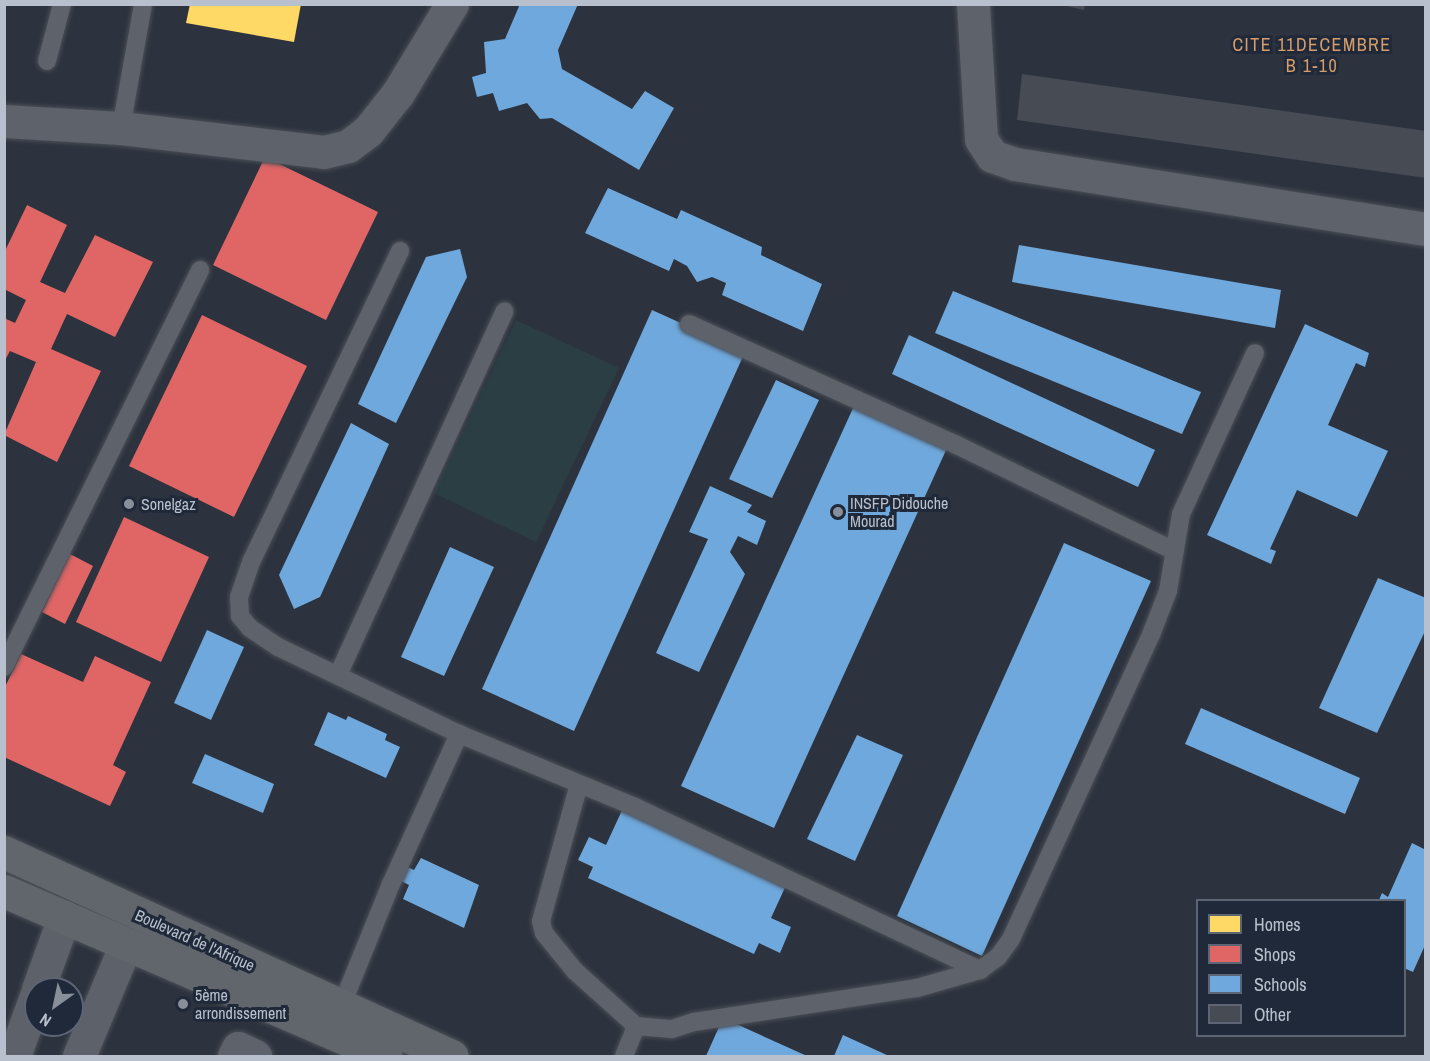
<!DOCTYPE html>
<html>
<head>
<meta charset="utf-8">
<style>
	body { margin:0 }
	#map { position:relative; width:1430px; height:1061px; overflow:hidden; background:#2d333e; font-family:"Archivo Narrow",sans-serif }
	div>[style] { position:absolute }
	.green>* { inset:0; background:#2a3e43 }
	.homes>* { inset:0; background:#ffd966 }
	.shops>* { inset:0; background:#e06666 }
	.schools>* { inset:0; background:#6fa8dc }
	.building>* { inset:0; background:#464b54 }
	.roads { filter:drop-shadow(0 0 2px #4a4e56) drop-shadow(0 0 2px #4a4e56) }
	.lane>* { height:18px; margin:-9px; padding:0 9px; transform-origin:9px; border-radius:9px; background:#5e626b }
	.street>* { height:33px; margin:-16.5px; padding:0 16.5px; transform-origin:16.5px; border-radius:16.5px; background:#5e626b }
	.secondary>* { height:33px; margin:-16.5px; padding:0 16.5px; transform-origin:16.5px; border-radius:16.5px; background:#5d6169 }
	.primary>* { height:33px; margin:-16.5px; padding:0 16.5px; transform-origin:16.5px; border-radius:16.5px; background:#61656c }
	.dots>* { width:16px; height:16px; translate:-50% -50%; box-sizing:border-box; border:3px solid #202939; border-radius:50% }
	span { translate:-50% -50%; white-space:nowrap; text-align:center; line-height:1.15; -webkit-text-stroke:6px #202939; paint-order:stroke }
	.poi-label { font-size:16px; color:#b9c0cd }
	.left { translate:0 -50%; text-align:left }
	.street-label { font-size:16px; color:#b9c0cd }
	.neighbourhood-label { font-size:18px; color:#d79e6a; letter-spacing:1.5px }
	.frame { position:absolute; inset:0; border:6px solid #b9c0cd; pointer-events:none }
	.legend { position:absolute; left:1196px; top:899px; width:210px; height:138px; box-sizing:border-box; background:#202939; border:2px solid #5d6574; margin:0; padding:8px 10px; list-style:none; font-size:18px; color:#b9c0cd }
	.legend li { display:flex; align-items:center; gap:12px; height:30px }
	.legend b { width:30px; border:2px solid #5d6574 }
	.north { position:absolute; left:24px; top:977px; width:60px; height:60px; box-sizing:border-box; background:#202939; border:2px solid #5d6574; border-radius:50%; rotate:213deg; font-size:16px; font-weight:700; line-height:24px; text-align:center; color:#b9c0cd }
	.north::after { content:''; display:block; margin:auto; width:21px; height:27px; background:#888f9b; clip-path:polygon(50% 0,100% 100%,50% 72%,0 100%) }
</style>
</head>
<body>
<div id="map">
	<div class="green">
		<i style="clip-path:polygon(516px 320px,619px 368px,536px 542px,434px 493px)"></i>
	</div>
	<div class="homes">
		<i style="clip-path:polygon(190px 4px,301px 4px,294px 42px,186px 23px)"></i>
	</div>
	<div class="shops">
		<i style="clip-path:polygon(265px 157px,378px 212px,326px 320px,213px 265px)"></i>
		<i style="clip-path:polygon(27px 205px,67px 225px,40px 282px,65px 293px,95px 235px,153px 262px,115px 337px,67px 314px,51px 349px,101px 371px,57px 462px,4px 435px,36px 362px,10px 351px,4px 362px,4px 318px,15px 323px,26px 300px,4px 289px,4px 253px)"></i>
		<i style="clip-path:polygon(202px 315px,307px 366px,234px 517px,129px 466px)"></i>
		<i style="clip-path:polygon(124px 517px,209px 557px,161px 662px,76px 622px)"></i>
		<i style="clip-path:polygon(70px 554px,93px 566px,65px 624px,42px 612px)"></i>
		<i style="clip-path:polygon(21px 654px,83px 682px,95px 656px,151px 682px,113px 765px,126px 772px,110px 806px,4px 757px,4px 689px)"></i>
	</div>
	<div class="schools">
		<i style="clip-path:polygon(520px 4px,578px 4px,558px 50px,562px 69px,632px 109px,645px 91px,674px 108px,639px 170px,552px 118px,540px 119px,527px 103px,499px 111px,493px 93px,477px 97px,472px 77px,486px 73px,484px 42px,505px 39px)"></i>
		<i style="clip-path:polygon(608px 188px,677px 219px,681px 210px,762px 247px,761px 255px,822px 284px,803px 331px,722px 295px,726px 283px,712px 277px,697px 282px,687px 266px,674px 259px,669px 271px,585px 233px)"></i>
		<i style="clip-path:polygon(1019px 245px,1281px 290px,1275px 328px,1012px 282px)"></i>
		<i style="clip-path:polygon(460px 249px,467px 277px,396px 423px,358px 404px,426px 257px)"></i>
		<i style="clip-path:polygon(953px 291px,1201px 392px,1182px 434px,935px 333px)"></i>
		<i style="clip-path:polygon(652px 310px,745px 352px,574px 731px,482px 689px)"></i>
		<i style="clip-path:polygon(1305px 324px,1369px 353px,1365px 367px,1356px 363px,1328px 425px,1388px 451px,1357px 517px,1297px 490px,1270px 549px,1276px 551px,1271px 564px,1207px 535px)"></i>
		<i style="clip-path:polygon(909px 335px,1155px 450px,1138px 487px,892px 374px)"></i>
		<i style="clip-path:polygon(776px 380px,819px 400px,772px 498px,729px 479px)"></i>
		<i style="clip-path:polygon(854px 406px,947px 448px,774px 828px,681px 786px)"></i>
		<i style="clip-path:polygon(351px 423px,389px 444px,320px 597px,294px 609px,279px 575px)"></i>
		<i style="clip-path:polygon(710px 486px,752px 505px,747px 512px,766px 521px,757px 545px,738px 536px,730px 552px,745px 574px,699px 672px,656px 653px,708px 539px,689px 532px)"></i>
		<i style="clip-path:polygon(1064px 543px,1151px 581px,982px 956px,897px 916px)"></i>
		<i style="clip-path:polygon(450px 547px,494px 567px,444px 676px,401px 657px)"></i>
		<i style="clip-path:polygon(1378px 578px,1426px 598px,1426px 629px,1377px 733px,1319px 708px)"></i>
		<i style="clip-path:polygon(207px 630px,244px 647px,211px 720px,174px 703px)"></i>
		<i style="clip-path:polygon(1201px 708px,1360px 778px,1345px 814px,1185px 744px)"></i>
		<i style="clip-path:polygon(328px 712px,346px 720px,348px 716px,387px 734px,385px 740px,400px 747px,386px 778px,314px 745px)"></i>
		<i style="clip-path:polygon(857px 735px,903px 755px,855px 861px,807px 839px)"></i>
		<i style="clip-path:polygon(205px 754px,274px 784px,263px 813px,192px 783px)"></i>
		<i style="clip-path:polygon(624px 806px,788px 881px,771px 918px,791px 927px,780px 953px,759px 943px,754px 954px,588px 878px,593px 867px,578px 860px,589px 837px,606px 845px)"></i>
		<i style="clip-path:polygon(1412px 843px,1426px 850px,1426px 943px,1413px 972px,1404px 968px,1404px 900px,1379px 900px,1382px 893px,1388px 897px)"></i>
		<i style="clip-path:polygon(421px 858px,479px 885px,464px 928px,403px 899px,409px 885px,397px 879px,403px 865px,414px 870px)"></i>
		<i style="clip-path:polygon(723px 1018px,807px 1056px,706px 1056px)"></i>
		<i style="clip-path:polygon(843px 1035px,889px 1056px,834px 1056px)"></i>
	</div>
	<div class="building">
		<i style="clip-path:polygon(1057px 4px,1085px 4px,1084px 10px)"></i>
		<i style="clip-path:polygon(1022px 74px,1426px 131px,1426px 178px,1017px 120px)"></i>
	</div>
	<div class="roads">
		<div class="lane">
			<i style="left:47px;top:61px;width:59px;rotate:-75.3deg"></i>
			<i style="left:121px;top:128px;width:126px;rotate:-79.9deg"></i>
			<i style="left:689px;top:324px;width:294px;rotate:24.3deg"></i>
			<i style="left:957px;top:445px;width:242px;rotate:26deg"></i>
			<i style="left:4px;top:667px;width:443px;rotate:-63.7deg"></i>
			<i style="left:338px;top:675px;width:400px;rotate:-65.4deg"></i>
			<i style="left:459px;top:734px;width:191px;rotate:22.5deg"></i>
			<i style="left:635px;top:807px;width:382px;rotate:25.3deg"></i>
			<i style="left:579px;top:784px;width:142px;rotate:105.5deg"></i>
			<i style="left:541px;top:921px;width:12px;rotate:76deg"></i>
			<i style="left:544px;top:933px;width:49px;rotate:50.8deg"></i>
			<i style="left:575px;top:971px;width:82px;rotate:42deg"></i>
			<i style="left:341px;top:1007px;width:133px;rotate:-67.9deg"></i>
			<i style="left:391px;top:884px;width:165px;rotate:-65.6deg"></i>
			<i style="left:459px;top:734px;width:201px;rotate:-154.3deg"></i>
			<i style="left:278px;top:647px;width:34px;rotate:-146deg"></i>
			<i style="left:250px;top:628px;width:16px;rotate:-130deg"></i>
			<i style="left:240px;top:616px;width:19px;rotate:-93deg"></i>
			<i style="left:239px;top:597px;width:39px;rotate:-71deg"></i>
			<i style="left:252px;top:560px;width:343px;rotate:-64.4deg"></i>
			<i style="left:624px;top:1056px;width:32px;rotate:-68deg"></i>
			<i style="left:636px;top:1026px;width:36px;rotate:5deg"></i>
			<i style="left:672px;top:1029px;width:23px;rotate:-18deg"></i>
			<i style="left:694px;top:1022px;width:226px;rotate:-8.7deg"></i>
			<i style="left:917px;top:988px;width:66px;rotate:-15.9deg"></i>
			<i style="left:980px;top:970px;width:22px;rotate:-36deg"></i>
			<i style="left:998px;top:957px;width:22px;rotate:-54deg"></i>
			<i style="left:1011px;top:939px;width:338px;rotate:-65.3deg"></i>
			<i style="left:1152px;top:632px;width:44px;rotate:-68.7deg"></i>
			<i style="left:1168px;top:591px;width:78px;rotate:-80.4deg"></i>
			<i style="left:1181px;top:514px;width:177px;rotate:-65.3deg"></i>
		</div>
		<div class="street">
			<i style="left:973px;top:4px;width:135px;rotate:86.6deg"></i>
			<i style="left:981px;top:139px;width:20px;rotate:57deg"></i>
			<i style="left:992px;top:156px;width:24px;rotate:19deg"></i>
			<i style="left:1015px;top:164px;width:416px;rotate:9deg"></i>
			<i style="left:4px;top:121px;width:117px;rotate:3.4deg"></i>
			<i style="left:121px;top:128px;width:204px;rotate:6.7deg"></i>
			<i style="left:324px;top:152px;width:25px;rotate:-14deg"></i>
			<i style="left:348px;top:146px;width:25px;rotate:-37deg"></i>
			<i style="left:368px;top:131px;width:48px;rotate:-51.7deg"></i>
			<i style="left:398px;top:93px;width:104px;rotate:-58.8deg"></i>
			<i style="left:234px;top:1056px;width:9px;rotate:-63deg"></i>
			<i style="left:238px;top:1048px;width:19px;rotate:25deg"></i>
		</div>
		<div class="secondary">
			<i style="left:38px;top:989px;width:77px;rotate:-70.1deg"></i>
			<i style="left:14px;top:1056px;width:64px;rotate:-69.9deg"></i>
			<i style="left:79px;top:1056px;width:121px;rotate:-67.2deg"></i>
		</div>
		<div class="primary">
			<i style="left:4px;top:852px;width:492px;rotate:24.5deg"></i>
			<i style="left:4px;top:891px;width:416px;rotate:23.4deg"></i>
		</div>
	</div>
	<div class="dots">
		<i style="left:129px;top:504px;background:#888f9b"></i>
		<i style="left:838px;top:512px;background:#888f9b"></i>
		<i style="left:183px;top:1004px;background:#888f9b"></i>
	</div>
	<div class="poi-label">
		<span class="left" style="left:850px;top:512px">INSFP Didouche<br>Mourad</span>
		<span class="left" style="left:141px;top:504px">Sonelgaz</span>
		<span class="left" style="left:195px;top:1004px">5ème<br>arrondissement</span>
	</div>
	<div class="street-label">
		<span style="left:195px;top:940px;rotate:24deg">Boulevard de l'Afrique</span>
	</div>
	<div class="neighbourhood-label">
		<span style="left:1312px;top:56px">CITE 11DECEMBRE<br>B 1-10</span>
	</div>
	<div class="frame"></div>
	<ul class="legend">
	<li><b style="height:16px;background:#ffd966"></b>Homes</li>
	<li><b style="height:16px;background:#e06666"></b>Shops</li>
	<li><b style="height:16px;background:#6fa8dc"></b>Schools</li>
	<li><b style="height:16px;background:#464b54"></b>Other</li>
	</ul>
	<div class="north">N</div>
</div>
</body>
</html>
